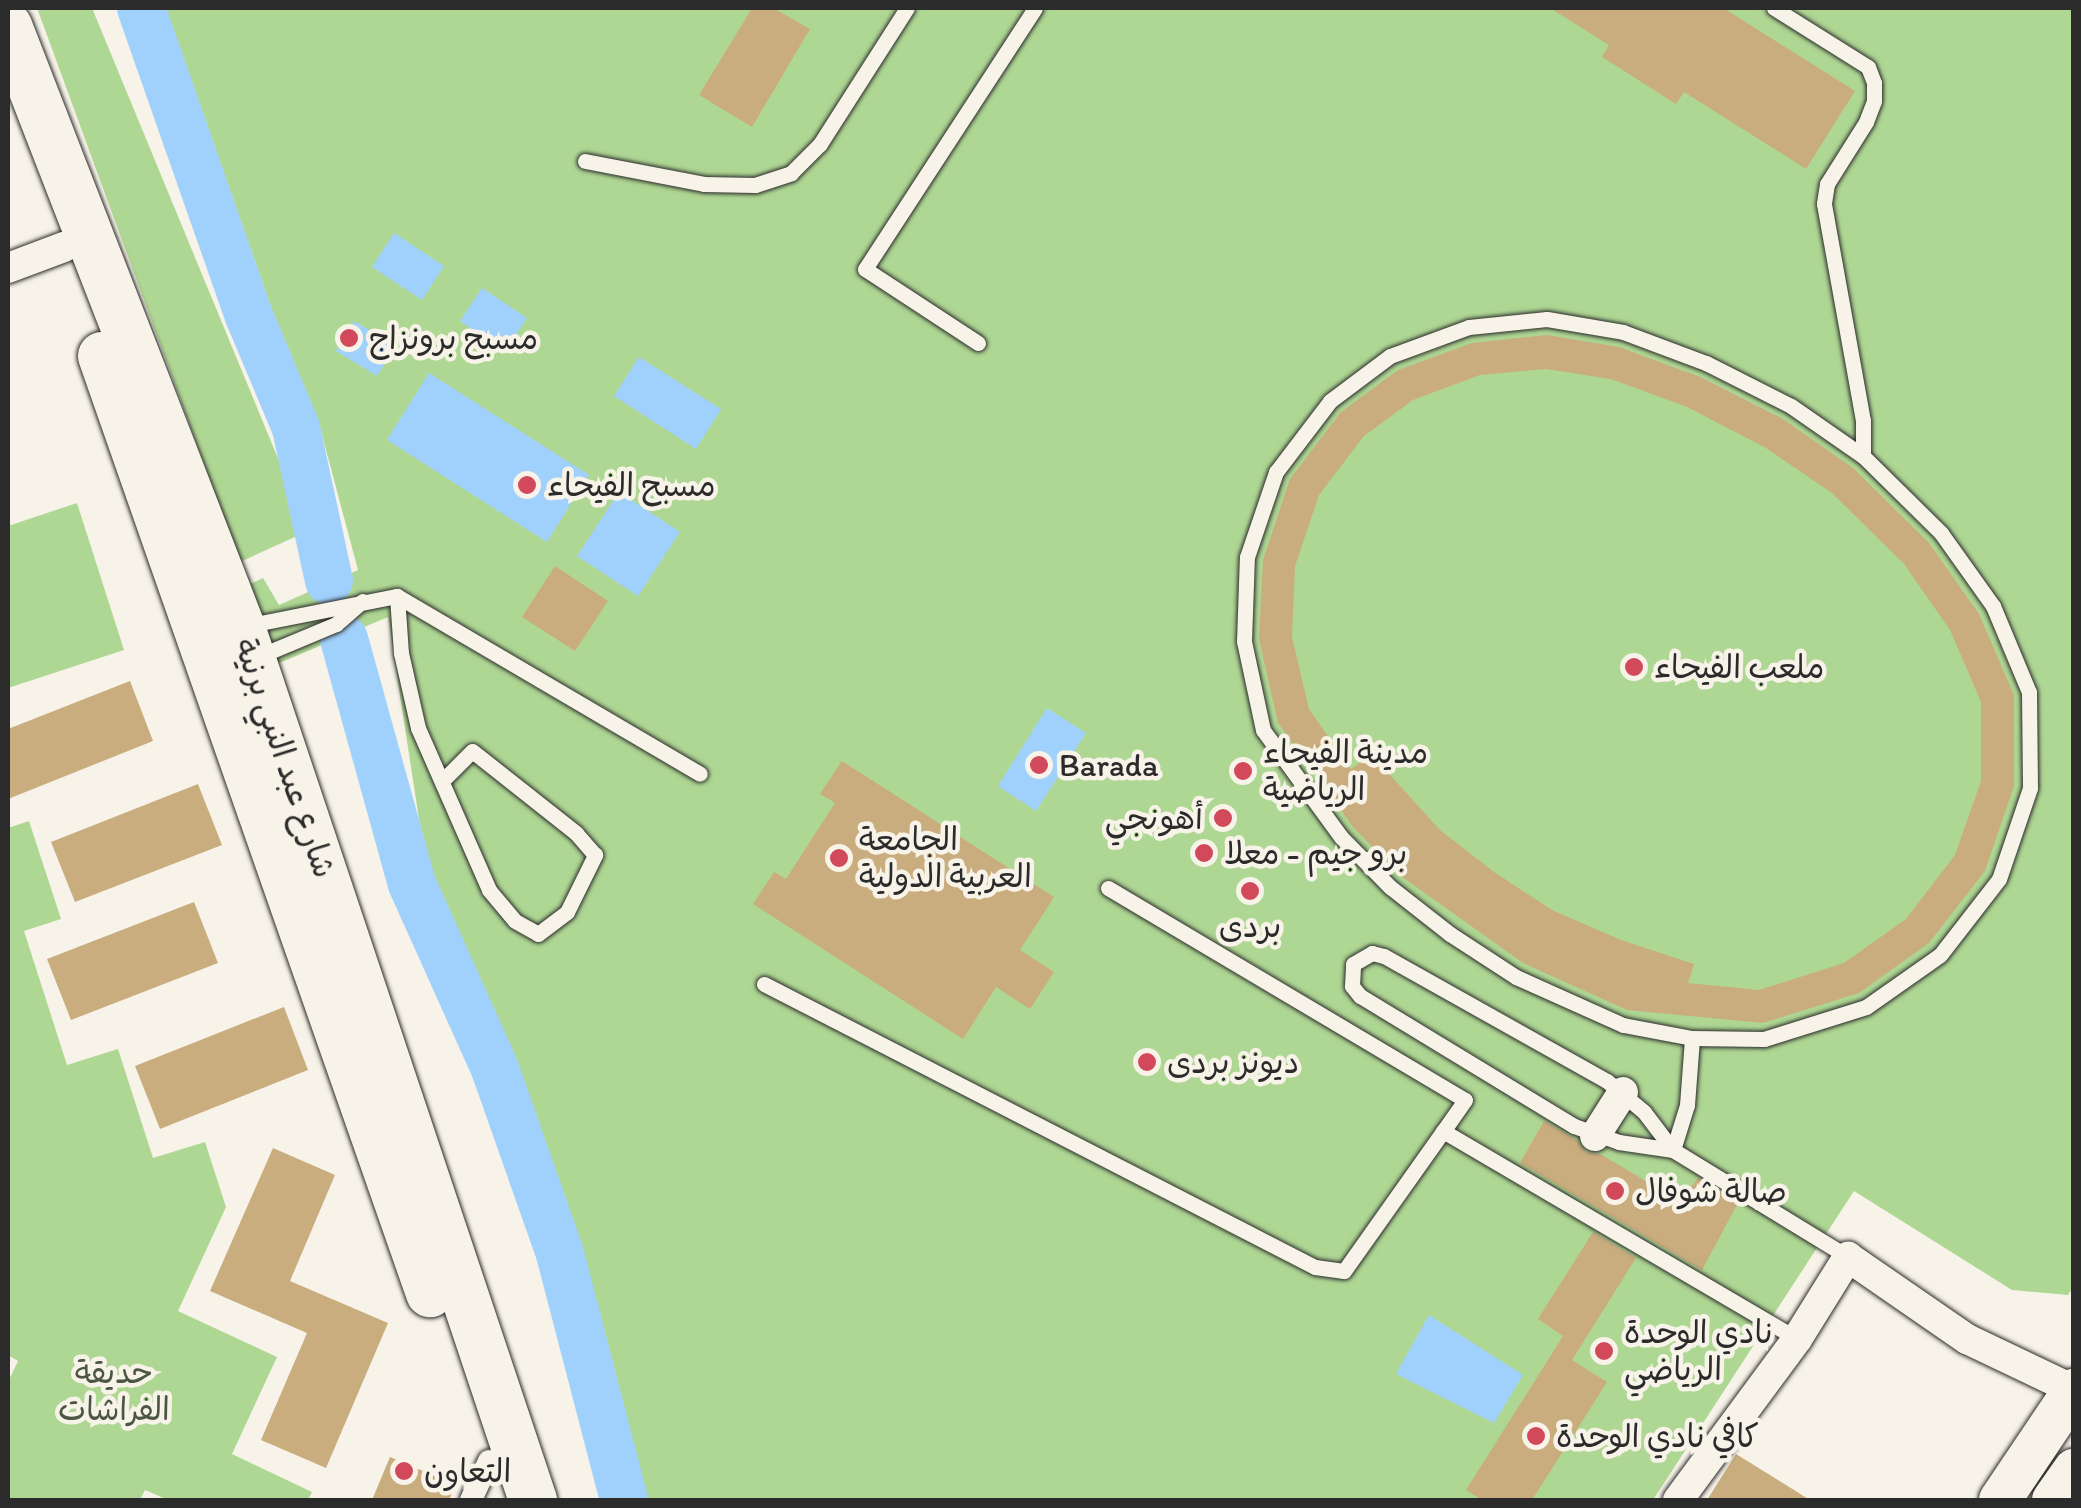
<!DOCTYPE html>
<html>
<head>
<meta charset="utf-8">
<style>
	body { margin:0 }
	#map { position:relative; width:2081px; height:1508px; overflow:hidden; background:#f7f3e8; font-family:Itim,"Playpen Sans Arabic",sans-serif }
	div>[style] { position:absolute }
	.green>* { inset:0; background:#afd794 }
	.water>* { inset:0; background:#a0d1fc }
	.river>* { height:48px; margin:-24px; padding:0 24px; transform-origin:24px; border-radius:24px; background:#a0d1fc }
	.building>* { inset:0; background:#c9ad7f }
	.roads { filter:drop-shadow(0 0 2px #2b2b2b) drop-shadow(0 0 2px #2b2b2b) }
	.service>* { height:15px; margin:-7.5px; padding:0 7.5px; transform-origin:7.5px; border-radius:7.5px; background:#f7f3e8 }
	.pedestrian>* { height:22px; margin:-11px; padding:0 11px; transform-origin:11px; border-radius:11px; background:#f7f3e8 }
	.minor>* { height:30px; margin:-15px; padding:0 15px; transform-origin:15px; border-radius:15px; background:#f7f3e8 }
	.secondary>* { height:42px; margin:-21px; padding:0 21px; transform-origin:21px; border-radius:21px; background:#f7f3e8 }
	.primary>* { height:48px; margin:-24px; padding:0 24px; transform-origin:24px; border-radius:24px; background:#f7f3e8 }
	.dots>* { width:28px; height:28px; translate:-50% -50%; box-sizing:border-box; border:5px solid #f7f3e8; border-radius:50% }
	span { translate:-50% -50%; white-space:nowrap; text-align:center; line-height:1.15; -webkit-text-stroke:9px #f7f3e8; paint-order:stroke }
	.poi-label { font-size:32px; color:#2b2b2b }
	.left { translate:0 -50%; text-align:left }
	.right { translate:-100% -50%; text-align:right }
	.street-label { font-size:32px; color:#2b2b2b }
	.park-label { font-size:32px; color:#4c5645 }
	.frame { position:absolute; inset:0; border:10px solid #2b2b2b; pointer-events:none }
</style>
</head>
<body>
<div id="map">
	<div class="green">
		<i style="clip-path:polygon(37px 8px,92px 8px,308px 531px,240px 562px)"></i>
		<i style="clip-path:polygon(166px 8px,2073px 8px,2073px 1287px,2068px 1295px,2012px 1290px,1854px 1191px,1653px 1500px,643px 1500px,577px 1248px,511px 1062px,428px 878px,388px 617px,277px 664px,250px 584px,263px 578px,279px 605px,358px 570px,318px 420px,271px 307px)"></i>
		<i style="clip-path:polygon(77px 503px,124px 650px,8px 688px,8px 526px)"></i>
		<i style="clip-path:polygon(29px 821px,61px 919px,24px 931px,67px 1065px,118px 1049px,153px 1158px,205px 1142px,226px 1207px,178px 1311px,277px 1357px,232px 1454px,312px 1492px,308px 1500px,168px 1500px,145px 1490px,140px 1500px,8px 1500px,8px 1382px,18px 1361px,8px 1355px,8px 828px)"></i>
	</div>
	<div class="water">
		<i style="clip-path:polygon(394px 233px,444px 266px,422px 300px,372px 267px)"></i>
		<i style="clip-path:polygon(482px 288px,527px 318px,505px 351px,460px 321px)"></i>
		<i style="clip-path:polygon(354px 321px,396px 346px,377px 376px,336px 351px)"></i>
		<i style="clip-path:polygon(639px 357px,721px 409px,696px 449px,614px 396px)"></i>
		<i style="clip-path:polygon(429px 373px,589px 475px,547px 542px,387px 440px)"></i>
		<i style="clip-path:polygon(619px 492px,680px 532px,638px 596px,577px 556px)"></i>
		<i style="clip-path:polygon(1047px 708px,1086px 733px,1036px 811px,998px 786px)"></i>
		<i style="clip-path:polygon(1429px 1315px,1523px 1375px,1494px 1423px,1396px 1374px)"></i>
	</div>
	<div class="river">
		<i style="left:141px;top:8px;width:326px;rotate:70.7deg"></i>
		<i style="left:249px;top:316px;width:121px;rotate:67.2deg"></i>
		<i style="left:296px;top:428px;width:156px;rotate:77.8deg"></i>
		<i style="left:344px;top:639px;width:254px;rotate:74.5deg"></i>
		<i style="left:412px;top:884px;width:203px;rotate:65.8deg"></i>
		<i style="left:495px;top:1069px;width:196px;rotate:70.6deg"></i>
		<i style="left:560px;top:1254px;width:254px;rotate:75.4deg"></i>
	</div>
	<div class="building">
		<i style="clip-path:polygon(752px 8px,773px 8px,810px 29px,752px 127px,699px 95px)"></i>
		<i style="clip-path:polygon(1550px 8px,1723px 8px,1855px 91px,1806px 169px,1684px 92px,1676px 104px,1602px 57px,1609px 45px)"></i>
		<i style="clip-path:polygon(evenodd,1547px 335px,1619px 347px,1700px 377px,1783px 419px,1853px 468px,1929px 543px,1979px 614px,2014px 695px,2014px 786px,1985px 871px,1929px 943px,1859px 993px,1763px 1023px,1627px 1010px,1523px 963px,1401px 876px,1353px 827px,1278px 723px,1259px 639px,1263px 560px,1290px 479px,1341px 412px,1398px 370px,1472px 343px,1547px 335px,1546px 369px,1611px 379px,1687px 407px,1766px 448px,1832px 493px,1904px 564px,1950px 630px,1981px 702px,1981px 781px,1955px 855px,1906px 919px,1844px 963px,1759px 990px,1688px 983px,1694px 964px,1621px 940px,1552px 910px,1494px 872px,1440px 830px,1371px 754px,1351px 769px,1309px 709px,1292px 637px,1295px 566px,1319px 495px,1364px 436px,1413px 400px,1480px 375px,1546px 369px)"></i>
		<i style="clip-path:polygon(555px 566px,608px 601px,575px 651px,522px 617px)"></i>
		<i style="clip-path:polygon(130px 681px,153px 741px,8px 799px,8px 729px)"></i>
		<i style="clip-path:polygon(842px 761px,1054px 897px,1020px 950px,1054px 972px,1030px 1009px,996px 987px,963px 1039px,753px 904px,774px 872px,786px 879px,835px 803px,820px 794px)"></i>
		<i style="clip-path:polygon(198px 784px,222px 845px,75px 902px,51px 842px)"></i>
		<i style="clip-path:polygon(194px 902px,218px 963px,71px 1020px,47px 959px)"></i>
		<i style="clip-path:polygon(284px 1007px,308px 1070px,160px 1129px,135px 1066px)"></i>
		<i style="clip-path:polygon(1544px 1121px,1577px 1140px,1586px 1152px,1600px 1154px,1680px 1201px,1698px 1178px,1738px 1203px,1702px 1270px,1520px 1163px)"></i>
		<i style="clip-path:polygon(273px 1148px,335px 1175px,290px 1281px,388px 1323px,326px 1468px,261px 1440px,307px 1333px,210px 1291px)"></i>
		<i style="clip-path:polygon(1593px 1232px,1636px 1258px,1572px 1360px,1607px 1382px,1532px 1500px,1482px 1500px,1466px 1490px,1563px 1336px,1538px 1319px)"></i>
		<i style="clip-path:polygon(1736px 1454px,1810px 1500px,1707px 1500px)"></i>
		<i style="clip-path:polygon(390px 1457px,456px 1485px,449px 1500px,372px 1500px)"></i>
	</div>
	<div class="roads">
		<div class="service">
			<i style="left:1774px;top:8px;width:111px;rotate:32.1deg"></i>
			<i style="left:1868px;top:67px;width:17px;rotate:69deg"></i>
			<i style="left:1874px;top:83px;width:18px;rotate:90deg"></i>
			<i style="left:1874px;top:101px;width:22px;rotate:111deg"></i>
			<i style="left:1866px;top:122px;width:73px;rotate:122.2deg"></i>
			<i style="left:1827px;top:184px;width:20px;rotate:99deg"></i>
			<i style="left:1824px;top:204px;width:220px;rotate:79.8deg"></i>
			<i style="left:1863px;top:421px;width:35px;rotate:90deg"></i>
			<i style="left:585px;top:161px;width:121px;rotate:10.9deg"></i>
			<i style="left:704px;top:184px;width:51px;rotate:1.1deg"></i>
			<i style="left:755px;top:185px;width:38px;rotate:-18deg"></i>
			<i style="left:791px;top:173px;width:41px;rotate:-45deg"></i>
			<i style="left:820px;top:144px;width:161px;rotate:-57.4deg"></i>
			<i style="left:1547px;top:319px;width:77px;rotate:9.7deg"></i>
			<i style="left:1623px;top:332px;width:89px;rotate:20.5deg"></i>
			<i style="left:1706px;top:363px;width:95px;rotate:26.8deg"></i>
			<i style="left:1791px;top:406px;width:88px;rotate:34.8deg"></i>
			<i style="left:1863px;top:456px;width:110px;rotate:44.6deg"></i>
			<i style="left:1941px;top:533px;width:90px;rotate:54.5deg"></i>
			<i style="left:1993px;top:606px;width:93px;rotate:67.3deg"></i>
			<i style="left:2029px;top:692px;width:96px;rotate:89.4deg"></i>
			<i style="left:2030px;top:788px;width:96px;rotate:108.8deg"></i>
			<i style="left:1999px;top:879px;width:96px;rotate:127.8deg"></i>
			<i style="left:1940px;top:955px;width:90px;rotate:144.9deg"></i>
			<i style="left:1866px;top:1007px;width:107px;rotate:162.6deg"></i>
			<i style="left:1764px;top:1039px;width:72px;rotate:-179.2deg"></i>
			<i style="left:1692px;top:1038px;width:70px;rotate:-169.3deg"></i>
			<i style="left:1623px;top:1025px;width:117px;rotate:-155.8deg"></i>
			<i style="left:1516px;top:977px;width:79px;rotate:-146.9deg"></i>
			<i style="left:1450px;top:934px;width:76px;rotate:-141.9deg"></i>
			<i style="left:1390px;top:887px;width:70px;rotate:-134.4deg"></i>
			<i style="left:1341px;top:837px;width:132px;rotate:-126.1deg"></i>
			<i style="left:1263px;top:730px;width:91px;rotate:-102.1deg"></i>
			<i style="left:1244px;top:641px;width:84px;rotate:-88deg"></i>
			<i style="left:1247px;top:557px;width:90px;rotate:-71.2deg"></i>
			<i style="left:1276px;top:472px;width:89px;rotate:-52.7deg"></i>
			<i style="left:1330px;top:401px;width:75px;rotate:-36.9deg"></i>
			<i style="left:1390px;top:356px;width:84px;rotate:-20.2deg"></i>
			<i style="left:1469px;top:327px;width:78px;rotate:-5.9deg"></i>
			<i style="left:978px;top:343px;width:135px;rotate:-146.8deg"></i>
			<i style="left:865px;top:269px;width:311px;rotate:-56.9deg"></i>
			<i style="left:397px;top:596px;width:57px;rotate:86deg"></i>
			<i style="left:401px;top:653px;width:77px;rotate:77.2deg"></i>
			<i style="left:418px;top:728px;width:177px;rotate:66.3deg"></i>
			<i style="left:489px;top:890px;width:40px;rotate:50deg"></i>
			<i style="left:515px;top:921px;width:26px;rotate:29deg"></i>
			<i style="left:538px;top:934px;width:36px;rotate:-37deg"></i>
			<i style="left:567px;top:912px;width:64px;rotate:-63.8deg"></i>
			<i style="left:595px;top:855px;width:29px;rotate:-131deg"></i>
			<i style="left:576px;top:833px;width:132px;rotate:-141.7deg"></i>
			<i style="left:472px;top:751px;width:42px;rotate:135deg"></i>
			<i style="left:245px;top:626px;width:155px;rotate:-11.2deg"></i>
			<i style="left:397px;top:596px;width:351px;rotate:30.4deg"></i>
			<i style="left:257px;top:657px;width:86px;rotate:-22.7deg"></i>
			<i style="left:336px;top:624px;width:35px;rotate:-41deg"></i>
			<i style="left:1108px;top:888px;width:415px;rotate:30.7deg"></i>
			<i style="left:1465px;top:1100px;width:38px;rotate:125deg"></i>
			<i style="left:1443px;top:1131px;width:411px;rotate:30.4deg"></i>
			<i style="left:764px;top:984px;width:619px;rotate:27.19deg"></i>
			<i style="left:1315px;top:1267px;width:29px;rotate:8deg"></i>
			<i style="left:1344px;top:1271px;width:171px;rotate:-54.7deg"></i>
			<i style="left:1673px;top:1150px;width:55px;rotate:-171.6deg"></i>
			<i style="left:1619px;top:1142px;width:48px;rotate:-160.4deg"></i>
			<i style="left:1574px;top:1126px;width:250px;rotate:-148.7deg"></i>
			<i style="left:1360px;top:996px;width:13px;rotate:-129deg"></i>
			<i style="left:1352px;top:986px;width:22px;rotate:-87deg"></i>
			<i style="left:1353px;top:964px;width:22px;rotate:-30deg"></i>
			<i style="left:1372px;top:953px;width:12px;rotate:14deg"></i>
			<i style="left:1384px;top:956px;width:256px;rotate:29.3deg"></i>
			<i style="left:1607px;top:1081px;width:48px;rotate:40deg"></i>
			<i style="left:1644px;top:1112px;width:48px;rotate:52.7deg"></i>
			<i style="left:1673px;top:1150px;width:205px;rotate:31.4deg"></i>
			<i style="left:1673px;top:1150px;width:47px;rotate:-72.7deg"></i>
			<i style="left:1687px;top:1105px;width:67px;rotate:-85.7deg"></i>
		</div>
		<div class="pedestrian">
			<i style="left:471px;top:1500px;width:43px;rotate:-65.2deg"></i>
		</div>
		<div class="minor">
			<i style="left:8px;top:268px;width:60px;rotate:-20.6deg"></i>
			<i style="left:1595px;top:1136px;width:52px;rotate:-57.5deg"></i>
			<i style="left:1678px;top:1500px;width:200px;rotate:-53.5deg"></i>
			<i style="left:1797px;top:1339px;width:97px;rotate:-58.1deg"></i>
			<i style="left:1848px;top:1257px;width:145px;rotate:34.6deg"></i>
			<i style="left:1967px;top:1339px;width:119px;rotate:25.5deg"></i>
		</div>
		<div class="secondary">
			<i style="left:2000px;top:1500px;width:133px;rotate:-56.1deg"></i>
			<i style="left:2053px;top:1500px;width:37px;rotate:-55deg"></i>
		</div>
		<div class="primary">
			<i style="left:8px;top:26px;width:645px;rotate:68.81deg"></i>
			<i style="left:241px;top:627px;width:921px;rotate:71.51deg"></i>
			<i style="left:102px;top:356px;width:993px;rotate:70.71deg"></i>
		</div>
	</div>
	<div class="dots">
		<i style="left:349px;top:338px;background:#d1495b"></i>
		<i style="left:527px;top:485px;background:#d1495b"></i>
		<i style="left:1634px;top:667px;background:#d1495b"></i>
		<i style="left:1039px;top:765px;background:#d1495b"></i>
		<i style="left:1243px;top:771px;background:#d1495b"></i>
		<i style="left:1223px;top:818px;background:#d1495b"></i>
		<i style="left:1204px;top:853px;background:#d1495b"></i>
		<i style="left:839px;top:858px;background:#d1495b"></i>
		<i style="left:1250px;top:891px;background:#d1495b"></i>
		<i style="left:1147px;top:1062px;background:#d1495b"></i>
		<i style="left:1615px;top:1191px;background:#d1495b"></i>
		<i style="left:1604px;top:1351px;background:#d1495b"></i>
		<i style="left:1536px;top:1436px;background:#d1495b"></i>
		<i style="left:404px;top:1471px;background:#d1495b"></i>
	</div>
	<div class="poi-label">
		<span class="left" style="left:369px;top:338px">مسبح برونزاج</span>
		<span class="left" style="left:547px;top:485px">مسبح الفيحاء</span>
		<span class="left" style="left:1654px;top:667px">ملعب الفيحاء</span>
		<span class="left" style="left:1263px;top:771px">مدينة الفيحاء<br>الرياضية</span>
		<span class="left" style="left:1059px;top:765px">Barada</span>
		<span class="right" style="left:1203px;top:818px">أهونجي</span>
		<span class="left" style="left:859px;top:858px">الجامعة<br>العربية الدولية</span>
		<span class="left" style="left:1224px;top:853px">برو جيم - معلا</span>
		<span style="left:1250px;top:926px">بردى</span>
		<span class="left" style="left:1167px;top:1062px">ديونز بردى</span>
		<span class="left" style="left:1635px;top:1191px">صالة شوفال</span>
		<span class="left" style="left:1624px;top:1351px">نادي الوحدة<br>الرياضي</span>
		<span class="left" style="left:1556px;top:1436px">كافي نادي الوحدة</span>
		<span class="left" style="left:424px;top:1471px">التعاون</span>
	</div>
	<div class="street-label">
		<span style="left:285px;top:758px;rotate:71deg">شارع عبد النبي برنية</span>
	</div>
	<div class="park-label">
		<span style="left:114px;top:1391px">حديقة<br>الفراشات</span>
	</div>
	<div class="frame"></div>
</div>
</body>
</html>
